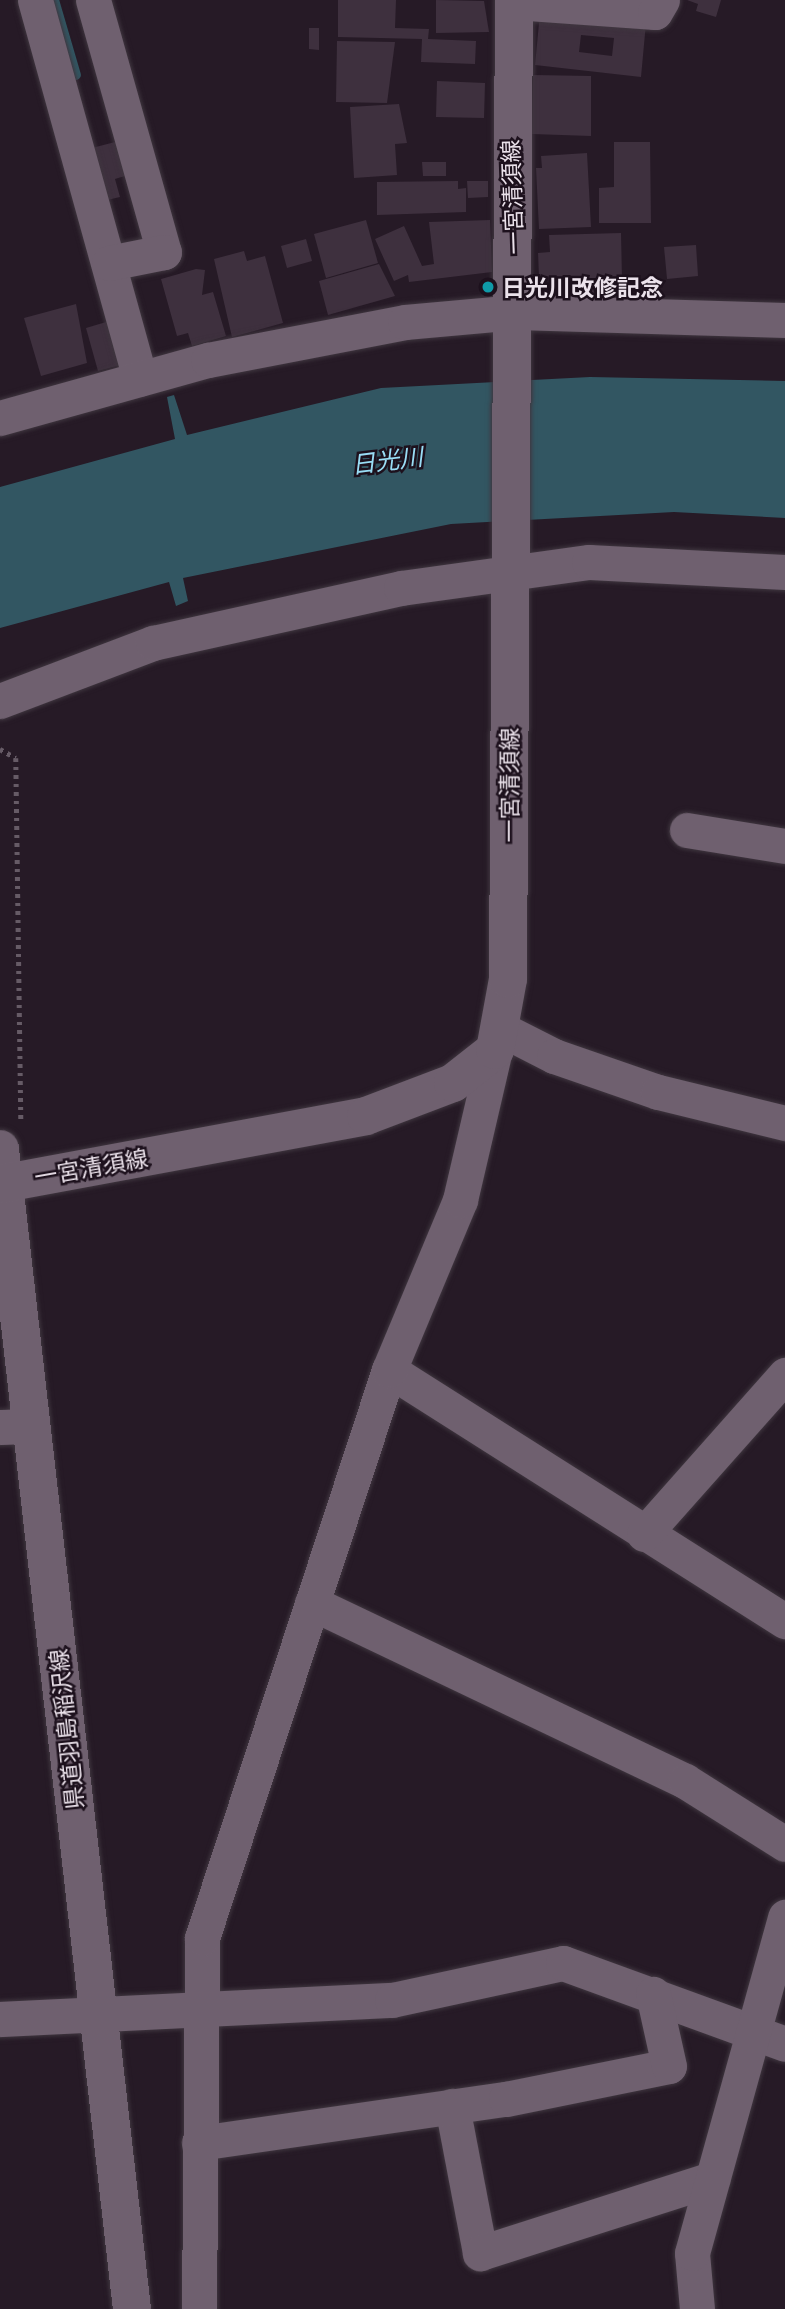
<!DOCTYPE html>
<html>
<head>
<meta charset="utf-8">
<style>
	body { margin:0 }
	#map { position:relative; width:785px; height:2309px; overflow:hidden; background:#261a26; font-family:"Noto Serif","Noto Sans JP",serif }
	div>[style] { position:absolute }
	.water>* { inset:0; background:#325662 }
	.stream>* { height:10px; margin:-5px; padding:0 5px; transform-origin:5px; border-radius:5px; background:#325662 }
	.building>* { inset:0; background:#3e303e }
	.path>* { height:4.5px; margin-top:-2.25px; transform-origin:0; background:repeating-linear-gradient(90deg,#665b66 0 3.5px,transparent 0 8.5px) }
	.roads { filter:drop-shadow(0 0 2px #3f363f) drop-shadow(0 0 2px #3f363f) }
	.street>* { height:35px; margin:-17.5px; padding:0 17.5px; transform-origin:17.5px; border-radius:17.5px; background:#6f606f }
	.secondary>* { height:38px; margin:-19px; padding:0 19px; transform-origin:19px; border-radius:19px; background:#6f606f }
	.dots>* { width:19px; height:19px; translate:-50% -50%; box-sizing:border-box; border:4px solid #1d111d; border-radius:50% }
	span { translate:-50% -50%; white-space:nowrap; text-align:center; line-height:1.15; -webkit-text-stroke:5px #1d111d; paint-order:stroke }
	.street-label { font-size:23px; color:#ebe2eb }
	.poi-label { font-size:23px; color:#ebe2eb; font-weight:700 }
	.left { translate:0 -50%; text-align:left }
	.water-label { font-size:24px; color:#99ddf5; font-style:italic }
</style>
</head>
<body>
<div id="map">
	<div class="water">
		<i style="clip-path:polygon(590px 377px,785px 381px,785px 518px,674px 512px,451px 524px,183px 578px,188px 601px,176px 606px,169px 582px,0 628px,0 487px,175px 439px,167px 397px,174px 395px,187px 435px,381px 388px)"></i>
	</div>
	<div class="stream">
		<i style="left:54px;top:0;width:78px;rotate:73.7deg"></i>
	</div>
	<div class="building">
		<i style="clip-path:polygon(338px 0,396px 0,395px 28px,429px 29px,428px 39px,476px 41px,475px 64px,421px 62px,422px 39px,338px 37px)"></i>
		<i style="clip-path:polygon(436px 0,484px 1px,489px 32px,436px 33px)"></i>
		<i style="clip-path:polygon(687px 0,721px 0,716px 17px,696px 11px,698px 4px)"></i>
		<i style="clip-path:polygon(evenodd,540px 13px,646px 23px,641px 77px,535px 65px,540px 13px,581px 35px,614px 38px,612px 56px,579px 52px,581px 35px)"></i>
		<i style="clip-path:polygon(309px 28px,319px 28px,319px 50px,309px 49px)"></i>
		<i style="clip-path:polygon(337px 41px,395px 42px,387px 103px,336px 102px)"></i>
		<i style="clip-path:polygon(533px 75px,591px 76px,591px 136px,532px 134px)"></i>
		<i style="clip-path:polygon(437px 81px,485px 83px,484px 118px,436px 117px)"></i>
		<i style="clip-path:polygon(399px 104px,407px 143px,395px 144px,397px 175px,354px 178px,350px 107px)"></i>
		<i style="clip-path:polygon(119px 141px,128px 175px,115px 179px,120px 197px,103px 201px,88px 149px)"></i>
		<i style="clip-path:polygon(614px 142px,650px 142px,651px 223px,599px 223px,599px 188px,614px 187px)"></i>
		<i style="clip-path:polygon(587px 153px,591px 227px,539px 229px,536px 168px,542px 168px,541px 156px)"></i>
		<i style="clip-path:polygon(422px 162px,446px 162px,446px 176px,423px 176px)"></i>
		<i style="clip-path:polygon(458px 181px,458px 189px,466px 188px,466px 212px,377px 215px,377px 182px)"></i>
		<i style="clip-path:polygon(467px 181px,488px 181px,488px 197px,468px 198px)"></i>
		<i style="clip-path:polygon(366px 220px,378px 263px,326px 278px,314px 234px)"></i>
		<i style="clip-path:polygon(490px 220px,492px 272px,409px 282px,408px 275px,394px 281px,375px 239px,404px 226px,422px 266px,434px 264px,429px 222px)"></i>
		<i style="clip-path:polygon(621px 233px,622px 279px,539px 278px,538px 253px,550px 252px,549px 235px)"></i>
		<i style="clip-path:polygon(306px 239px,312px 261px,287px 268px,281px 246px)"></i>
		<i style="clip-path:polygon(696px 245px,698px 276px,667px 279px,664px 247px)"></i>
		<i style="clip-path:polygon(244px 251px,247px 261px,265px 256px,283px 323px,232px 337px,214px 259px)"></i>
		<i style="clip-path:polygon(379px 264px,395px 296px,328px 315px,319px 281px)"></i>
		<i style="clip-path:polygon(196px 269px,205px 270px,202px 295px,213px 292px,226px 336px,192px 346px,188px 333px,177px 336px,161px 279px)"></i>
		<i style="clip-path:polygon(592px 284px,625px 284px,625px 297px,592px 298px)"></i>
		<i style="clip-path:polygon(76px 304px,87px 363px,41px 376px,24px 318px)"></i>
		<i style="clip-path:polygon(116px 319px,128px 363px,98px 371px,86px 328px)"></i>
	</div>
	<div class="path">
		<i style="left:0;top:749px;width:18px;rotate:29deg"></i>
		<i style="left:16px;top:758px;width:362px;rotate:89.2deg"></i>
	</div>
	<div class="roads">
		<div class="street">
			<i style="left:35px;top:0;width:393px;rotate:74.5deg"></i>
			<i style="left:93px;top:0;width:262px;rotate:74.3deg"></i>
			<i style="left:164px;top:252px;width:56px;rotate:168.7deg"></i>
			<i style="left:514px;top:2px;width:141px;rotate:4.1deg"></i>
			<i style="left:655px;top:12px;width:14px;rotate:-60deg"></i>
			<i style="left:0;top:418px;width:216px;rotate:-15.6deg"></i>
			<i style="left:208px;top:360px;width:201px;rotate:-10.9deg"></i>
			<i style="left:405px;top:322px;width:112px;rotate:-5.1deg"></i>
			<i style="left:517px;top:312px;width:268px;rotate:1.7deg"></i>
			<i style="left:0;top:701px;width:164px;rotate:-20.8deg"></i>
			<i style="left:153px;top:643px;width:254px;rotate:-12.5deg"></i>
			<i style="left:401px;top:588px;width:190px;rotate:-7.9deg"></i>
			<i style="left:589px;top:562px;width:196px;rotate:2.9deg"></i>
			<i style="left:687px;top:830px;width:99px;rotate:9.3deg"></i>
			<i style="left:499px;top:1028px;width:62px;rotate:27deg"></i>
			<i style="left:554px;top:1056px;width:110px;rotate:19.1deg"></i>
			<i style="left:658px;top:1092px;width:131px;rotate:13.7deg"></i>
			<i style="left:389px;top:1370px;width:469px;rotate:32.4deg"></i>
			<i style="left:0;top:1427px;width:31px;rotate:-2deg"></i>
			<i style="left:644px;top:1534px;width:213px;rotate:-48.4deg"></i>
			<i style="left:312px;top:1603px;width:413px;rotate:25.5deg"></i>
			<i style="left:685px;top:1781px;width:118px;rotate:32.2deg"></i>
			<i style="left:0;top:2019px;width:392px;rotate:-2.8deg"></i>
			<i style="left:392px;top:2000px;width:175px;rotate:-12.2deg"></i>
			<i style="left:563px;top:1963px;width:236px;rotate:20deg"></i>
			<i style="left:452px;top:2106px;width:150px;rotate:79.2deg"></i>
			<i style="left:480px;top:2253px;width:244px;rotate:-17.7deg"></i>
			<i style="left:199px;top:2143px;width:310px;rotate:-8.2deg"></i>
			<i style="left:506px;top:2099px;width:166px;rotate:-11.4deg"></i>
			<i style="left:669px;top:2066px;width:74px;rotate:-102.5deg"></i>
			<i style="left:199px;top:2309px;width:371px;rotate:-89.5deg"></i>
			<i style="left:202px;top:1938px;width:598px;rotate:-71.78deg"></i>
			<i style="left:389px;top:1370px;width:184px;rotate:-67.3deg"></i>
			<i style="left:460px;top:1200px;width:154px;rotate:-76.9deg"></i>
			<i style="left:697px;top:2309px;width:56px;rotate:-95.1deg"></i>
			<i style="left:692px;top:2253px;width:349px;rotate:-74.5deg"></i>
		</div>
		<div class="secondary">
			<i style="left:0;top:1149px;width:1167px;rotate:83.51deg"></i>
			<i style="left:0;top:1184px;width:372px;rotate:-10.5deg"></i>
			<i style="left:366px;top:1116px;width:93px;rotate:-20.8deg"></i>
			<i style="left:453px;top:1083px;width:53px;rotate:-38.2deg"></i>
			<i style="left:495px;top:1050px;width:72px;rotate:-79.6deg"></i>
			<i style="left:508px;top:979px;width:979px;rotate:-89.65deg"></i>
		</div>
	</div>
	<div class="dots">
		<i style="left:488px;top:287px;background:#0f9aa8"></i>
	</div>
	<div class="street-label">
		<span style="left:512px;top:197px;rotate:-92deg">一宮清須線</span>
		<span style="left:509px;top:785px;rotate:-90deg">一宮清須線</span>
		<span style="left:91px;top:1167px;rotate:-10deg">一宮清須線</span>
		<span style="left:66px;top:1729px;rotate:-96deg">県道羽島稲沢線</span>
	</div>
	<div class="poi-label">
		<span class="left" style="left:502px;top:287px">日光川改修記念</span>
	</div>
	<div class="water-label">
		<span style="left:387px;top:460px;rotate:-7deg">日光川</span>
	</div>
</div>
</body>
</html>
